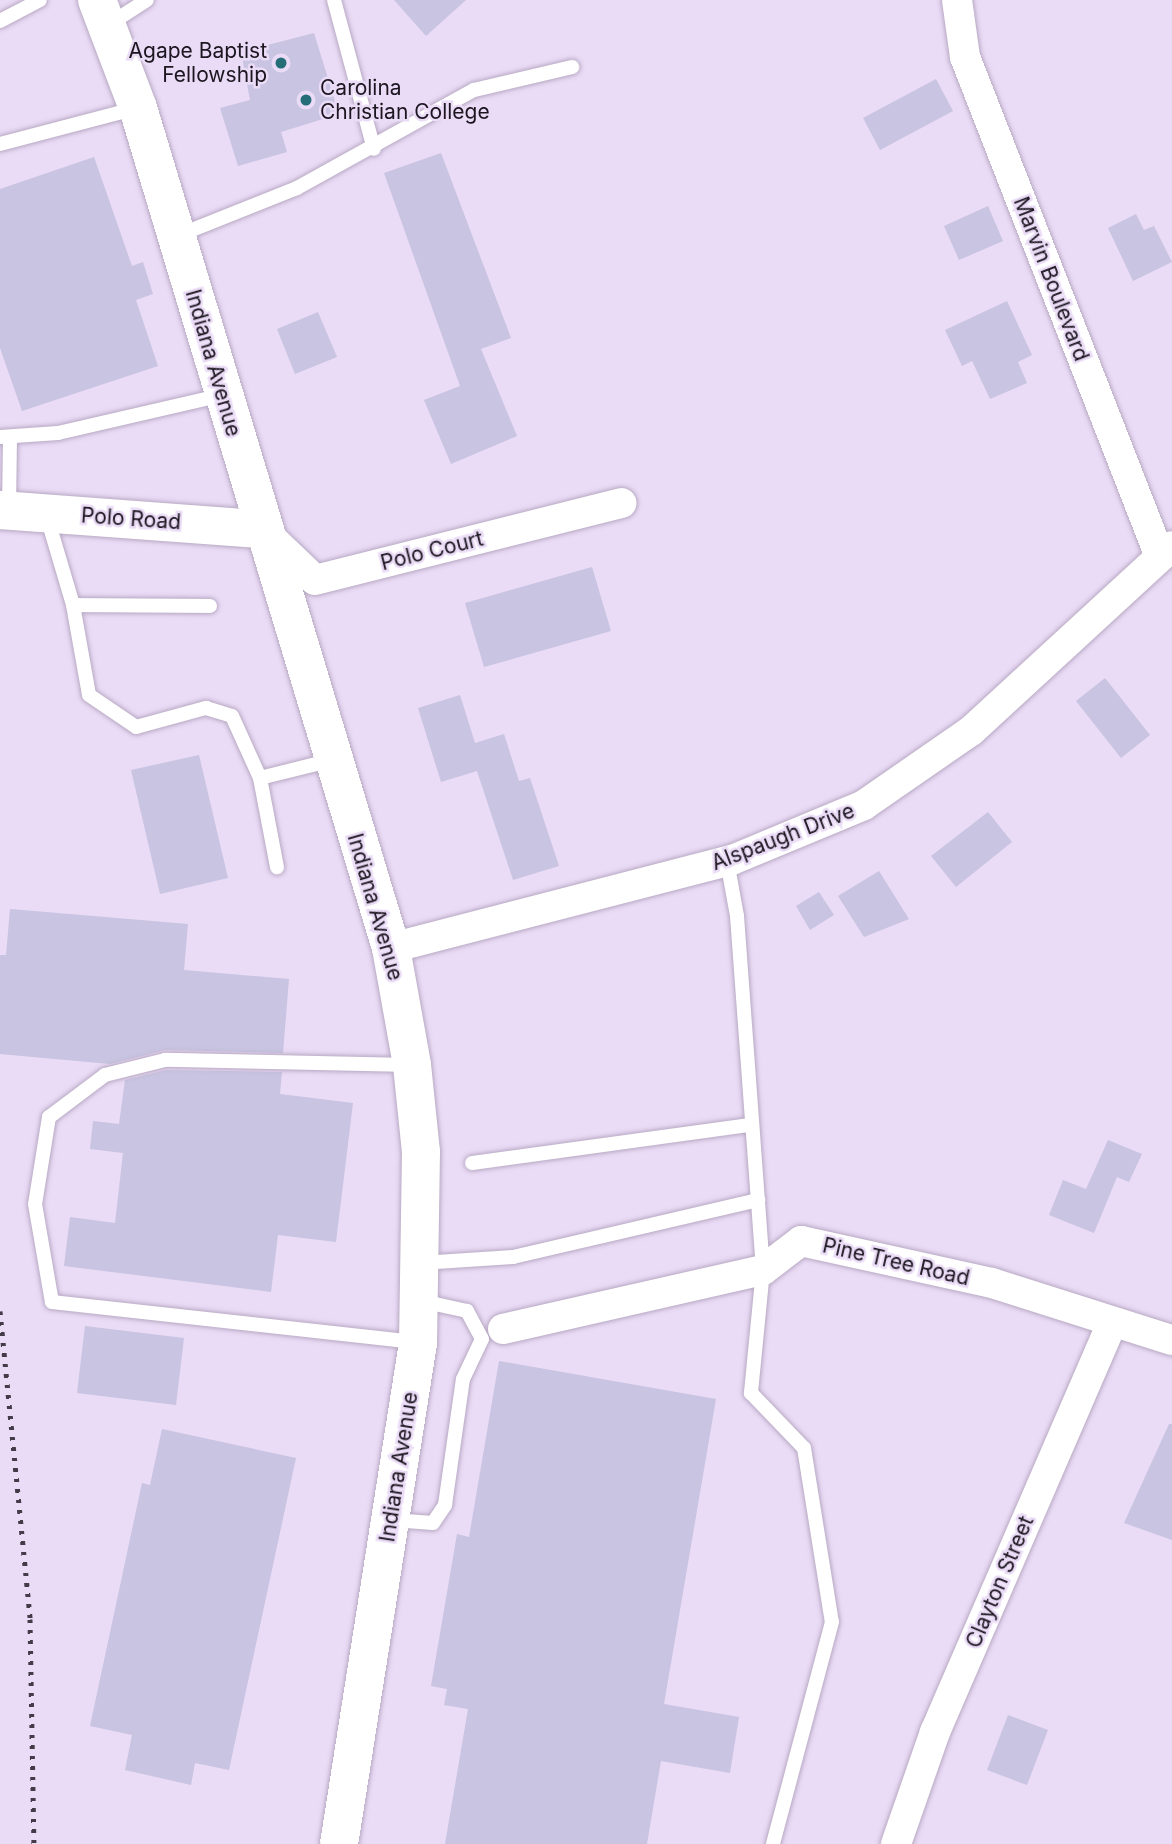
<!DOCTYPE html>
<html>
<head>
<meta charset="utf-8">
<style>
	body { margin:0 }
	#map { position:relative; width:1172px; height:1844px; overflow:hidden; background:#eadbf6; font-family:Inter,sans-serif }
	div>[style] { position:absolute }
	.building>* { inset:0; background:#c8c4e1 }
	.roads { filter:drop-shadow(0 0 2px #b8a9c3) drop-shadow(0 0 2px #b8a9c3) }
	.service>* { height:14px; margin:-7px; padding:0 7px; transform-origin:7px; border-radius:7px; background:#fff }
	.minor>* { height:30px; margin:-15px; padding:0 15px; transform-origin:15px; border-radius:15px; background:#fff }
	.secondary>* { height:38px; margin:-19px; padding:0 19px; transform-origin:19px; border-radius:19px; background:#fff }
	.rail>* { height:5px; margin-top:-2.5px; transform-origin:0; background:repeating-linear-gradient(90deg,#433c48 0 3.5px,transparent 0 10.5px) }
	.dots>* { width:19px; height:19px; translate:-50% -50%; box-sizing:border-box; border:4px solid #eadbf6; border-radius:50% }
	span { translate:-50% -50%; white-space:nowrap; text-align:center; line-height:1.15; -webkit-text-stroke:5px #eadbf6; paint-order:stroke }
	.poi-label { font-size:21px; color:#1b161f }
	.right { translate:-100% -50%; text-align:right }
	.left { translate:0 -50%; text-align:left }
	.street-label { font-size:21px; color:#1b161f }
</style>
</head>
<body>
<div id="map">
	<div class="building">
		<i style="clip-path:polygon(394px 0,466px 0,426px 36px)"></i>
		<i style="clip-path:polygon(314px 33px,339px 114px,281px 132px,287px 152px,238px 166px,220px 108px,250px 100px,241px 52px)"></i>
		<i style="clip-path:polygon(936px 79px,953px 111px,880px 150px,863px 118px)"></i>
		<i style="clip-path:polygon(441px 153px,511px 338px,481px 349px,517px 436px,451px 464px,424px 400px,460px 386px,384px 173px)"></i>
		<i style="clip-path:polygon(94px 157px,132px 266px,143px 262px,153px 294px,136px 300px,158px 366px,22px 411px,0 348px,0 189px)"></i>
		<i style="clip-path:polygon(988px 206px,1003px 241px,959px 260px,944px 226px)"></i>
		<i style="clip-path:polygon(1136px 214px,1144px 230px,1154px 226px,1172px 262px,1133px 281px,1108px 228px)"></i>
		<i style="clip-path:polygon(1007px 301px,1032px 355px,1018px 362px,1027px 383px,990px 399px,972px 361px,962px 366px,945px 330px)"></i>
		<i style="clip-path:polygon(318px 312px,337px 357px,295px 374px,277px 329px)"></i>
		<i style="clip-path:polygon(592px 567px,611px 631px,484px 667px,465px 603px)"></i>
		<i style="clip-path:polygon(1105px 678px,1150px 735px,1121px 758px,1076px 701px)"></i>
		<i style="clip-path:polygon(460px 695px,475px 743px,504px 734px,519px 781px,530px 778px,559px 866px,513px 880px,477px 771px,441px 782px,418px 708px)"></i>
		<i style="clip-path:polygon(199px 755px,228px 878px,160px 894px,131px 770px)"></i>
		<i style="clip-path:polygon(988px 812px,1012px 842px,956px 887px,931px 856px)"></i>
		<i style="clip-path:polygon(879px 871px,909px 919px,864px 937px,838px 896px)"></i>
		<i style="clip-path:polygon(819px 892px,834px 915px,810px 930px,796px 906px)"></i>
		<i style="clip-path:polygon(10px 909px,188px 924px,184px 970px,289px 979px,283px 1053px,165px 1050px,110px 1064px,0 1054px,0 955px,6px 955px)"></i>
		<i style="clip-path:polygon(166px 1070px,282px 1072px,280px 1094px,353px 1103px,336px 1242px,278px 1235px,271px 1292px,64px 1266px,70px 1217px,115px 1223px,123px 1153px,90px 1149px,93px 1121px,119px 1124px,125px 1080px)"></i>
		<i style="clip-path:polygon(1108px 1140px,1142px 1154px,1129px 1182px,1117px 1177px,1094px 1233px,1049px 1215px,1063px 1180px,1086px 1189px)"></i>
		<i style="clip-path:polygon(85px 1326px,184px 1338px,176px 1405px,77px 1393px)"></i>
		<i style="clip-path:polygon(499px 1361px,716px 1399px,664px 1704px,739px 1717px,730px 1773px,661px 1761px,647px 1844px,445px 1844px,468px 1709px,444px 1705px,447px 1689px,431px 1686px,457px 1534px,469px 1537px)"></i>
		<i style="clip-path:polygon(1169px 1424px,1172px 1424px,1172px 1540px,1124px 1523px)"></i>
		<i style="clip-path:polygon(162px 1429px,296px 1458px,229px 1770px,195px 1763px,191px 1785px,125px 1770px,132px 1735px,90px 1726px,142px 1483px,150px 1485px)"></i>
		<i style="clip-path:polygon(1008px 1715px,1048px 1730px,1027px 1785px,987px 1770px)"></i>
	</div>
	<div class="roads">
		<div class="service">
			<i style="left:334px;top:0;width:154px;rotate:75deg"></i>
			<i style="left:0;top:21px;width:45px;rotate:-27.7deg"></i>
			<i style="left:108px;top:25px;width:46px;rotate:-32.7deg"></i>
			<i style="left:0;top:144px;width:142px;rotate:-14.7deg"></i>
			<i style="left:177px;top:236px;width:129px;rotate:-21.8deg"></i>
			<i style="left:297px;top:188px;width:202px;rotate:-29deg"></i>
			<i style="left:474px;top:90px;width:101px;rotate:-13.2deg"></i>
			<i style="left:0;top:437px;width:58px;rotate:-3.9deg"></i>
			<i style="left:58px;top:433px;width:168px;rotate:-13deg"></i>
			<i style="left:9px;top:509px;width:68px;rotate:-89.2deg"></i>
			<i style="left:47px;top:517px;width:92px;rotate:73.5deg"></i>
			<i style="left:73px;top:605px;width:91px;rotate:79.9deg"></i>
			<i style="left:89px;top:695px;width:57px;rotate:34.2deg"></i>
			<i style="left:136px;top:727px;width:73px;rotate:-15.2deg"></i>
			<i style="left:206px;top:708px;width:27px;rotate:17deg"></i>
			<i style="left:232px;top:716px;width:68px;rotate:65.7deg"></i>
			<i style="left:260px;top:778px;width:74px;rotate:-14deg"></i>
			<i style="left:73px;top:605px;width:137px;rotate:0.4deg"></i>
			<i style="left:260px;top:778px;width:91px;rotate:79.2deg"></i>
			<i style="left:727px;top:861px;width:56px;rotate:79.7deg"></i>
			<i style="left:737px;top:916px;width:355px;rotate:85.8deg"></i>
			<i style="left:763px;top:1270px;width:124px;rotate:95.6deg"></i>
			<i style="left:751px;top:1393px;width:76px;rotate:46.1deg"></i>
			<i style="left:804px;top:1448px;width:176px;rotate:80.9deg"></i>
			<i style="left:832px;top:1622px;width:230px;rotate:104.9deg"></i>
			<i style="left:411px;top:1065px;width:246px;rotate:-178.8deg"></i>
			<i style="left:165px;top:1060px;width:62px;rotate:166deg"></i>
			<i style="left:105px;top:1075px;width:70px;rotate:143.1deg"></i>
			<i style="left:49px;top:1117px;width:88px;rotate:99.1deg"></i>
			<i style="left:35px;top:1204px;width:99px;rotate:80.2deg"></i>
			<i style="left:52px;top:1302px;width:365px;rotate:6.3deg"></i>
			<i style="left:472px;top:1163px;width:281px;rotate:-7.8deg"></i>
			<i style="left:421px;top:1263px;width:92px;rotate:-3.7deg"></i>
			<i style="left:513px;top:1257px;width:252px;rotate:-13.1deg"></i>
			<i style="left:393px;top:1520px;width:40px;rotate:4.3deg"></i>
			<i style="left:433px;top:1523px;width:22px;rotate:-56deg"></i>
			<i style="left:445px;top:1505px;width:127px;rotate:-81.9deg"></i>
			<i style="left:463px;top:1379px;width:44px;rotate:-64.6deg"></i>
			<i style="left:482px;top:1339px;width:32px;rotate:-118deg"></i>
			<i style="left:467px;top:1311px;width:46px;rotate:-167.5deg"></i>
		</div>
		<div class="minor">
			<i style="left:957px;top:0;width:58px;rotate:82deg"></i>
			<i style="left:965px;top:57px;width:534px;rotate:68.68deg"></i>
			<i style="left:267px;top:534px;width:66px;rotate:43.8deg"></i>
			<i style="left:315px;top:580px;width:316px;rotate:-14.1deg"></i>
			<i style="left:391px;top:948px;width:352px;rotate:-14.5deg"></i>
			<i style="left:732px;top:860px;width:143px;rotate:-22.6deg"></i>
			<i style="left:864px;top:805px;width:130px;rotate:-34.7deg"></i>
			<i style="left:971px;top:731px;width:273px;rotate:-42.6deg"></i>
			<i style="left:503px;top:1329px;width:267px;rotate:-12.8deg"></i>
			<i style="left:763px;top:1270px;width:48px;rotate:-37.3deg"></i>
			<i style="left:801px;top:1241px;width:196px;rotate:12.4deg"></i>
			<i style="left:992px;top:1283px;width:189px;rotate:17.6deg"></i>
			<i style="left:896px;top:1844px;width:119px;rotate:-70.8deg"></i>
			<i style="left:935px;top:1732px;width:446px;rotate:-66.6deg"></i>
		</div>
		<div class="secondary">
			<i style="left:97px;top:0;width:116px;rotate:69.2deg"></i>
			<i style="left:138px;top:108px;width:877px;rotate:73.24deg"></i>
			<i style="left:391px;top:948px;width:119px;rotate:79.8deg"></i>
			<i style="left:412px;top:1065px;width:87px;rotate:84.1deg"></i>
			<i style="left:421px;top:1152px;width:191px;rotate:90.9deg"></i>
			<i style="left:418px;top:1343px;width:507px;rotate:98.96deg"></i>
			<i style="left:0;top:510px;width:262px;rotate:4.2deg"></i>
		</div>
	</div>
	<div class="rail">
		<i style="left:0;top:1311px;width:309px;rotate:84.4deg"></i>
		<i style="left:30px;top:1619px;width:225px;rotate:89deg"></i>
	</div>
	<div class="dots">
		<i style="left:281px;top:63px;background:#256e78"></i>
		<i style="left:306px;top:100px;background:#256e78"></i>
	</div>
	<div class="poi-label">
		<span class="right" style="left:267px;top:63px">Agape Baptist<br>Fellowship</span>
		<span class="left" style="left:320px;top:100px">Carolina<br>Christian College</span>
	</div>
	<div class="street-label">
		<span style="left:1051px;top:279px;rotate:69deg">Marvin Boulevard</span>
		<span style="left:213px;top:363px;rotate:74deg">Indiana Avenue</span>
		<span style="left:131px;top:519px;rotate:4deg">Polo Road</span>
		<span style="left:432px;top:551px;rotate:-14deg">Polo Court</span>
		<span style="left:783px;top:837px;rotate:-21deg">Alspaugh Drive</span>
		<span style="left:375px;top:907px;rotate:74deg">Indiana Avenue</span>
		<span style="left:896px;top:1262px;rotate:13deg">Pine Tree Road</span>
		<span style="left:399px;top:1467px;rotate:-81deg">Indiana Avenue</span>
		<span style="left:1000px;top:1582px;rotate:-67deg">Clayton Street</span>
	</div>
</div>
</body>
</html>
